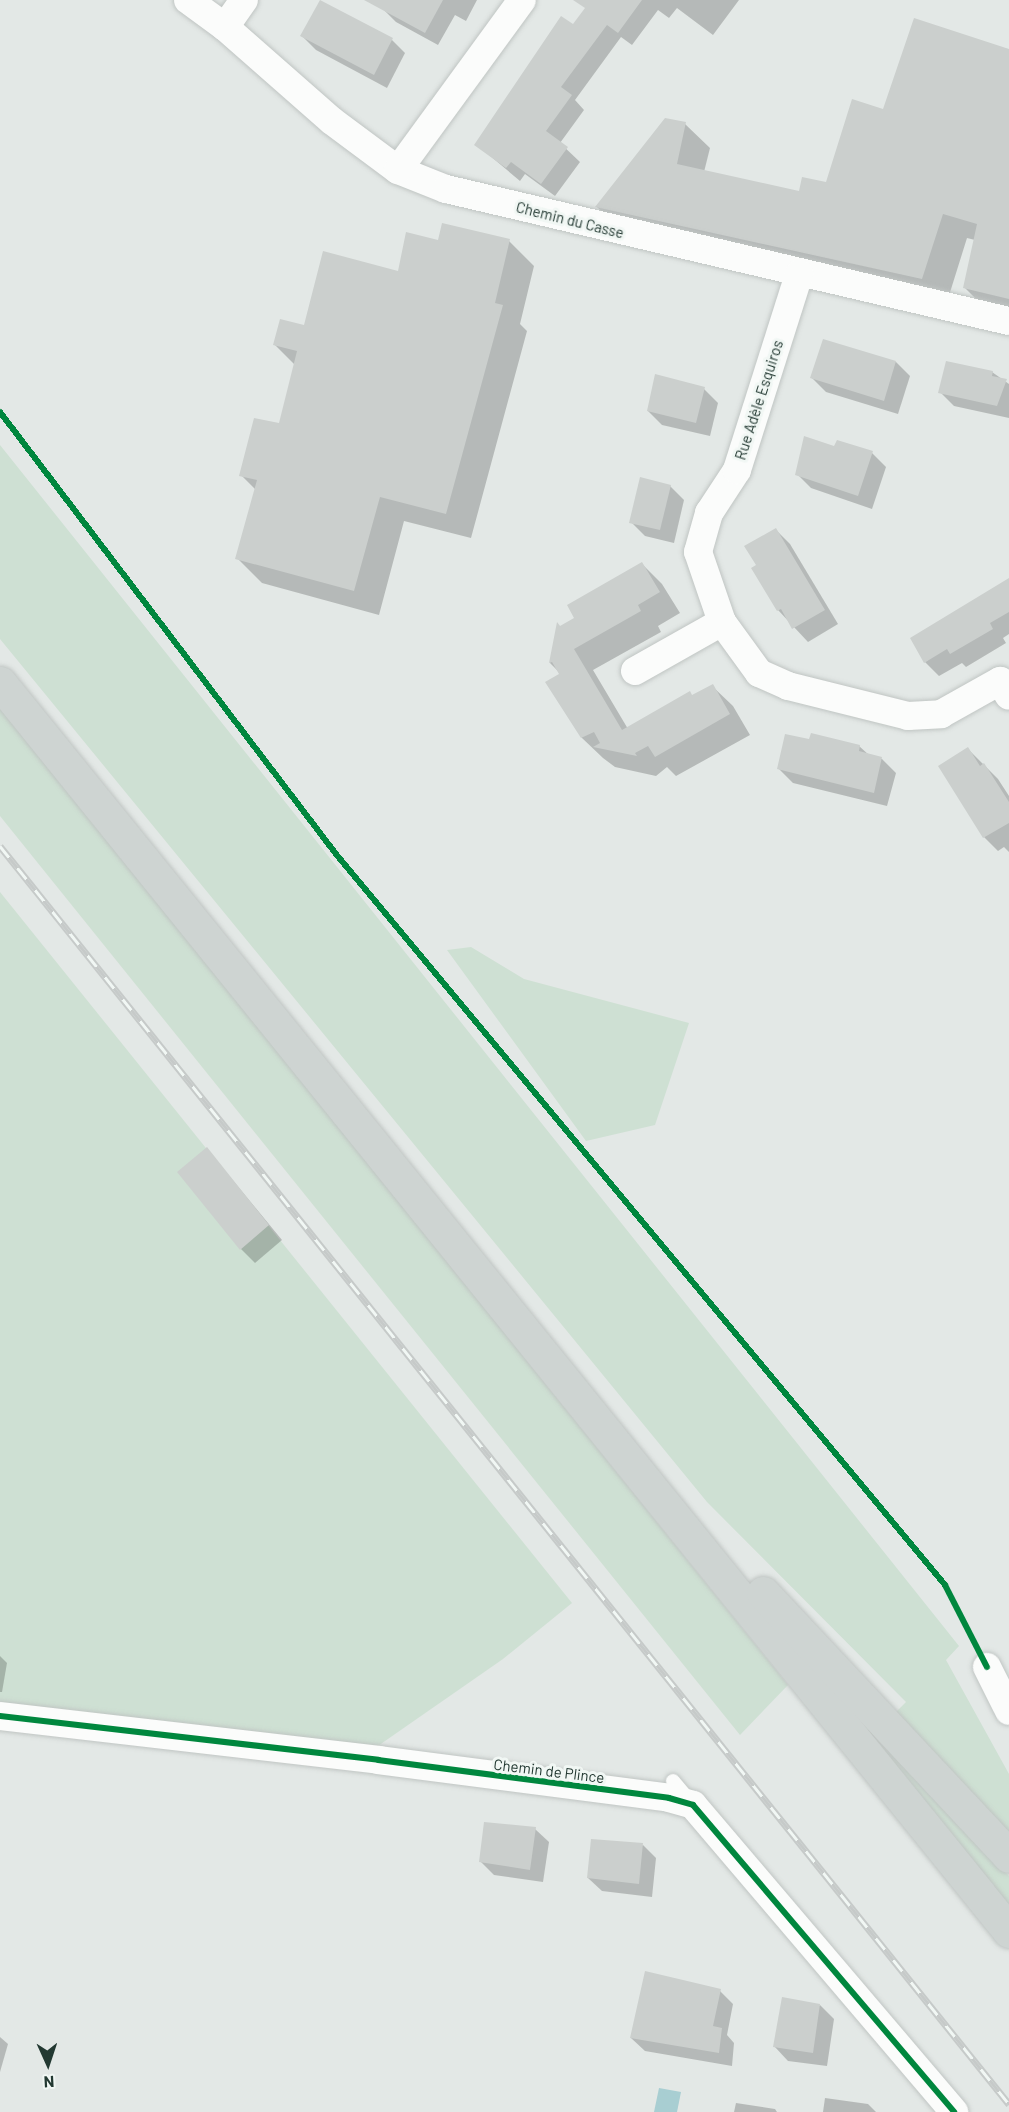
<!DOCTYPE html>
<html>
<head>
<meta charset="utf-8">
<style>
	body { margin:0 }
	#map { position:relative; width:1009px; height:2112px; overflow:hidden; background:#e3e8e6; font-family:Barlow,sans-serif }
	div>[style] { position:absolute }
	.green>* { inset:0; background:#cee0d3 }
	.water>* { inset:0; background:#a8ced2 }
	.shadow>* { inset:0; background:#0003 }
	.building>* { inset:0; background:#cbcfcd }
	.roads { filter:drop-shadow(0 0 2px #c0c5c3) drop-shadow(0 0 2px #c0c5c3) }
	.lane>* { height:14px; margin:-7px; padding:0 7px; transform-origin:7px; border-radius:7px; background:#fbfcfb }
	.street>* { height:28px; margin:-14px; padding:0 14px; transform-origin:14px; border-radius:14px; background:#fbfcfb }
	.primary>* { height:33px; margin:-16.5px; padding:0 16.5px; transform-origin:16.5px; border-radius:16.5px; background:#ced4d2 }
	.rail>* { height:7px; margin-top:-3.5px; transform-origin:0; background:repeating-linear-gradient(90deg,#f1f7f4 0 14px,#c6cac9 0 28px); box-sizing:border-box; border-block:2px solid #c6cac9 }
	.cycleway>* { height:6px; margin:-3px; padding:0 3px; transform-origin:3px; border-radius:3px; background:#00873e }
	span { translate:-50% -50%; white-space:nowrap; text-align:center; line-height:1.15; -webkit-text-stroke:6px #f1f7f4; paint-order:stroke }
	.street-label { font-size:15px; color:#233932 }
	.north { position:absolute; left:18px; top:2034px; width:60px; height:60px; -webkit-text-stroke:4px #f1f7f4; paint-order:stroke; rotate:177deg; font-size:16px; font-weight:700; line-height:24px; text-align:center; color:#233932 }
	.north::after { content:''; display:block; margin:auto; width:21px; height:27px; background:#233932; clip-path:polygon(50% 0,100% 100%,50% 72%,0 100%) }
</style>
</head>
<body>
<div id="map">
	<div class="green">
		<i style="clip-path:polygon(0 445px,959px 1646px,946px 1660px,1009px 1774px,1009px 1835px,895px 1713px,906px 1702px,707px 1502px,0 639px)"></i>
		<i style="clip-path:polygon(0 707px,788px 1685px,740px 1735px,0 816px)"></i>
		<i style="clip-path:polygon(0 892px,572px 1603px,503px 1659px,375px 1748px,0 1708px)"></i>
		<i style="clip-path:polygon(471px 947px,524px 979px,689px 1023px,655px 1125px,586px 1141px,447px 950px)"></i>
		<i style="clip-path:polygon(869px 1726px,1009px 1876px,1009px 1912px,860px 1731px)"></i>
	</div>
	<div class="water">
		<i style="clip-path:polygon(659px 2088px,681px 2092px,677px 2112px,654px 2112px)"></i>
	</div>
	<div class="shadow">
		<i style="clip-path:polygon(387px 0,477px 0,466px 21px,455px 15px,438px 45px,396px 22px,383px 9px)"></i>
		<i style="clip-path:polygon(594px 0,739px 0,713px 35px,677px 8px,669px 18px,658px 10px,632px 45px,621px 37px,575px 100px,584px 110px,560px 143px,580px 162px,555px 196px,525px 174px,520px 181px,476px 144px)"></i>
		<i style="clip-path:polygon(302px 36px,392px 40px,405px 53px,387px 88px,316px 50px)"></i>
		<i style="clip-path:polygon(1009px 51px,1009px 316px,988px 311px,964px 287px,975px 240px,967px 238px,947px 302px,621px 231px,597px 207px,685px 124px,710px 148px,704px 172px,800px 193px,827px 184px,884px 111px)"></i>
		<i style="clip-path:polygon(509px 241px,534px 266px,520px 324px,527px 331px,471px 538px,404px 521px,379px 615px,262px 583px,237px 558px,256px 490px,241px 475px,280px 425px,295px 365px,275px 345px,400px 272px,439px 242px)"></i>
		<i style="clip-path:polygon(896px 362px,910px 376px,898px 414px,826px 392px,812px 378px)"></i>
		<i style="clip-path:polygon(992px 372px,1009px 384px,1009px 418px,954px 406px,940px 392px)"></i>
		<i style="clip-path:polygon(704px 389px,718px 403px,710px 436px,662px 425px,648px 411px)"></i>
		<i style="clip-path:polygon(835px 448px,872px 453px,886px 467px,872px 509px,811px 488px,797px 474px)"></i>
		<i style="clip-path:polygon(670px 486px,684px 500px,674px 543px,645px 536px,631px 522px)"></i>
		<i style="clip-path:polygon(776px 530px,790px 544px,838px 624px,808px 642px,778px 610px,758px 565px)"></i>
		<i style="clip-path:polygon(642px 564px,662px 584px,680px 613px,658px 626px,661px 632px,593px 670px,628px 729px,712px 686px,733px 706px,750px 735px,676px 776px,667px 767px,656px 776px,615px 767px,603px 758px,582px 738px,547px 682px,561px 674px,550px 663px,558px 625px,561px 627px,576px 619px)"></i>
		<i style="clip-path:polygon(1009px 603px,1009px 634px,1003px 638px,1006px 643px,966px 667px,962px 663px,939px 676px,925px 662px)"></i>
		<i style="clip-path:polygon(810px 741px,859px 746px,869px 755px,882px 759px,896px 773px,887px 806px,793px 783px,779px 769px)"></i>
		<i style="clip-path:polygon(968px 749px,998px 779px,1009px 796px,1009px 852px,1004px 847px,998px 851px,984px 837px)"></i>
		<i style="clip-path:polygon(207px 1149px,282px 1240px,255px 1263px,241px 1249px)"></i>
		<i style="clip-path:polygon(0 1656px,7px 1663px,2px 1692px,0 1692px)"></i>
		<i style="clip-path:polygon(535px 1829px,549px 1842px,543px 1882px,494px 1875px,481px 1862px)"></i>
		<i style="clip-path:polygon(643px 1845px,656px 1858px,652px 1897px,602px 1891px,588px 1878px)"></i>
		<i style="clip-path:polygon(720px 1991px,733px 2004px,727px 2035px,734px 2043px,732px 2066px,645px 2051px,631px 2038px)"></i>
		<i style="clip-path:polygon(820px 2005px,834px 2019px,827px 2066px,788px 2061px,774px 2046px)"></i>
		<i style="clip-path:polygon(0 2037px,8px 2044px,0 2072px)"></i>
		<i style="clip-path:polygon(825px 2098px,868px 2104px,876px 2112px,823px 2112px)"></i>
		<i style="clip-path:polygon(736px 2103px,775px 2109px,777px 2112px,734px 2112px)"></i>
	</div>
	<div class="building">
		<i style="clip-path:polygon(320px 0,393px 38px,374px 75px,300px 36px)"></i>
		<i style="clip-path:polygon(364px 0,443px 0,425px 33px)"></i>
		<i style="clip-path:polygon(573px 0,642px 0,618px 33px,607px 25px,561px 87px,572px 95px,546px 131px,568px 147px,541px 184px,511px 162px,506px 168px,474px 145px,561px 16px,573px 24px,585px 8px)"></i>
		<i style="clip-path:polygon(914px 18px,1009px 49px,1009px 299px,963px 288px,977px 224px,943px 214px,922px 279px,595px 207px,665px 118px,686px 122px,677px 164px,799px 191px,802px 177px,826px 182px,852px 99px,883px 109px)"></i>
		<i style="clip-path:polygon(442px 223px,510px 239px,495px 303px,503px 305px,446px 514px,380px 497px,354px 591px,235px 559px,257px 480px,239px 476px,254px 418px,279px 423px,297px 351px,273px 345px,280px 319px,304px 325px,323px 251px,398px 271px,406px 232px,438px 240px)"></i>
		<i style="clip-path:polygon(823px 339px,896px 361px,884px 401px,810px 378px)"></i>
		<i style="clip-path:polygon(946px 361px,993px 371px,992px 376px,1007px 379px,997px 406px,938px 393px)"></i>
		<i style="clip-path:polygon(655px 374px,705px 387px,696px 423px,647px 411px)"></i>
		<i style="clip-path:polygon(804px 436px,834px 446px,837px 440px,873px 451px,858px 496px,795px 475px)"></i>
		<i style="clip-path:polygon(640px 477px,671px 485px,660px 530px,629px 523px)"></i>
		<i style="clip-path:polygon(776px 528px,825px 610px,792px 629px,781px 609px,777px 611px,751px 568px,756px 565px,744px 546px)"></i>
		<i style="clip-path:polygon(642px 562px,660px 592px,638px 605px,641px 611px,574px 649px,622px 730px,690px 691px,692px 695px,713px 684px,730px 714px,655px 757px,648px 746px,635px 753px,637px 756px,593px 747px,600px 743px,594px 732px,581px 738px,545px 682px,559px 674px,552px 662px,549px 663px,557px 622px,560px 626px,574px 618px,567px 605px)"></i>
		<i style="clip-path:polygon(1009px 578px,1009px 612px,990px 623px,993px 629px,950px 654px,947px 649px,924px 663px,910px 638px)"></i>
		<i style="clip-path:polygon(811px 733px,860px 745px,859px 751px,882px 757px,874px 793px,777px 769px,785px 734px,809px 739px)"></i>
		<i style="clip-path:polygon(968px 747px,980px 766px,984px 763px,1009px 802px,1009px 823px,983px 838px,938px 766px)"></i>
		<i style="clip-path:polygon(207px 1147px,269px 1225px,240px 1250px,177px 1172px)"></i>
		<i style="clip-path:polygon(484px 1822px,536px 1827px,530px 1870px,479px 1862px)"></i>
		<i style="clip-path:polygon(591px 1839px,643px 1843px,639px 1884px,587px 1878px)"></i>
		<i style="clip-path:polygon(645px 1971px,721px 1989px,713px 2026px,722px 2028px,719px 2053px,630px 2038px)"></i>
		<i style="clip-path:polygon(782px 1997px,820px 2004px,813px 2053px,773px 2047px)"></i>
	</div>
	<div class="roads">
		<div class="lane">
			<i style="left:673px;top:1781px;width:23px;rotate:50deg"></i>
		</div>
		<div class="street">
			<i style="left:188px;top:0;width:46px;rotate:36.1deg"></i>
			<i style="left:225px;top:27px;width:142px;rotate:41.3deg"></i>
			<i style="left:332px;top:121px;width:82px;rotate:36.6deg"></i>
			<i style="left:398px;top:170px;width:52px;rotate:21.6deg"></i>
			<i style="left:446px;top:189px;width:578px;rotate:13.2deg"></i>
			<i style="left:225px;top:27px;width:33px;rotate:-55deg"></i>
			<i style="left:398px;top:170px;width:210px;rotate:-53.9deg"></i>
			<i style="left:722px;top:622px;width:63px;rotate:54deg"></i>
			<i style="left:759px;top:673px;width:32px;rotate:24deg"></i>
			<i style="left:788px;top:686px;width:124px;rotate:14deg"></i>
			<i style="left:908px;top:716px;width:33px;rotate:-3deg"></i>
			<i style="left:941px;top:714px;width:68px;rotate:-29.2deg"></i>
			<i style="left:1000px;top:681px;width:17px;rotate:59deg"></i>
			<i style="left:635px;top:671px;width:100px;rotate:-29.4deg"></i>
			<i style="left:722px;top:622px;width:74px;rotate:-108.9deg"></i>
			<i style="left:698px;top:552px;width:41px;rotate:-74.2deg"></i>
			<i style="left:709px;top:513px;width:51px;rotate:-56.9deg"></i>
			<i style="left:737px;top:470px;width:206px;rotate:-72.4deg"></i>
			<i style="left:987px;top:1667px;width:49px;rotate:63.4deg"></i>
			<i style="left:0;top:1716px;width:381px;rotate:6.6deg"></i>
			<i style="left:378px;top:1760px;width:293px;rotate:7.4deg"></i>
			<i style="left:669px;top:1798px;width:25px;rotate:16deg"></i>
			<i style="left:693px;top:1805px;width:403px;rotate:49.6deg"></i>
		</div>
		<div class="primary">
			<i style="left:0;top:683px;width:1605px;rotate:51.04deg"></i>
			<i style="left:763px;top:1593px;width:360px;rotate:46.9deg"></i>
		</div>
	</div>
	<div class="rail">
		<i style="left:0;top:846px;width:1613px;rotate:51.27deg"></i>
	</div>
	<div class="cycleway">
		<i style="left:0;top:412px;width:555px;rotate:52.76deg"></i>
		<i style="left:336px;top:854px;width:951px;rotate:50.2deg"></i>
		<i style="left:945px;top:1585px;width:92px;rotate:62.9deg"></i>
		<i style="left:0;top:1716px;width:381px;rotate:6.6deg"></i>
		<i style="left:378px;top:1760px;width:293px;rotate:7.4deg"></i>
		<i style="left:669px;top:1798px;width:25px;rotate:16deg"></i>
		<i style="left:693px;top:1805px;width:403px;rotate:49.6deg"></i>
	</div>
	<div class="street-label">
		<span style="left:570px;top:220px;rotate:14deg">Chemin du Casse</span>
		<span style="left:759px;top:400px;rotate:-72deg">Rue Adèle Esquiros</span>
		<span style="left:549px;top:1771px;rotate:7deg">Chemin de Plince</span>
	</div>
	<div class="north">N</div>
</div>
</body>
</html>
